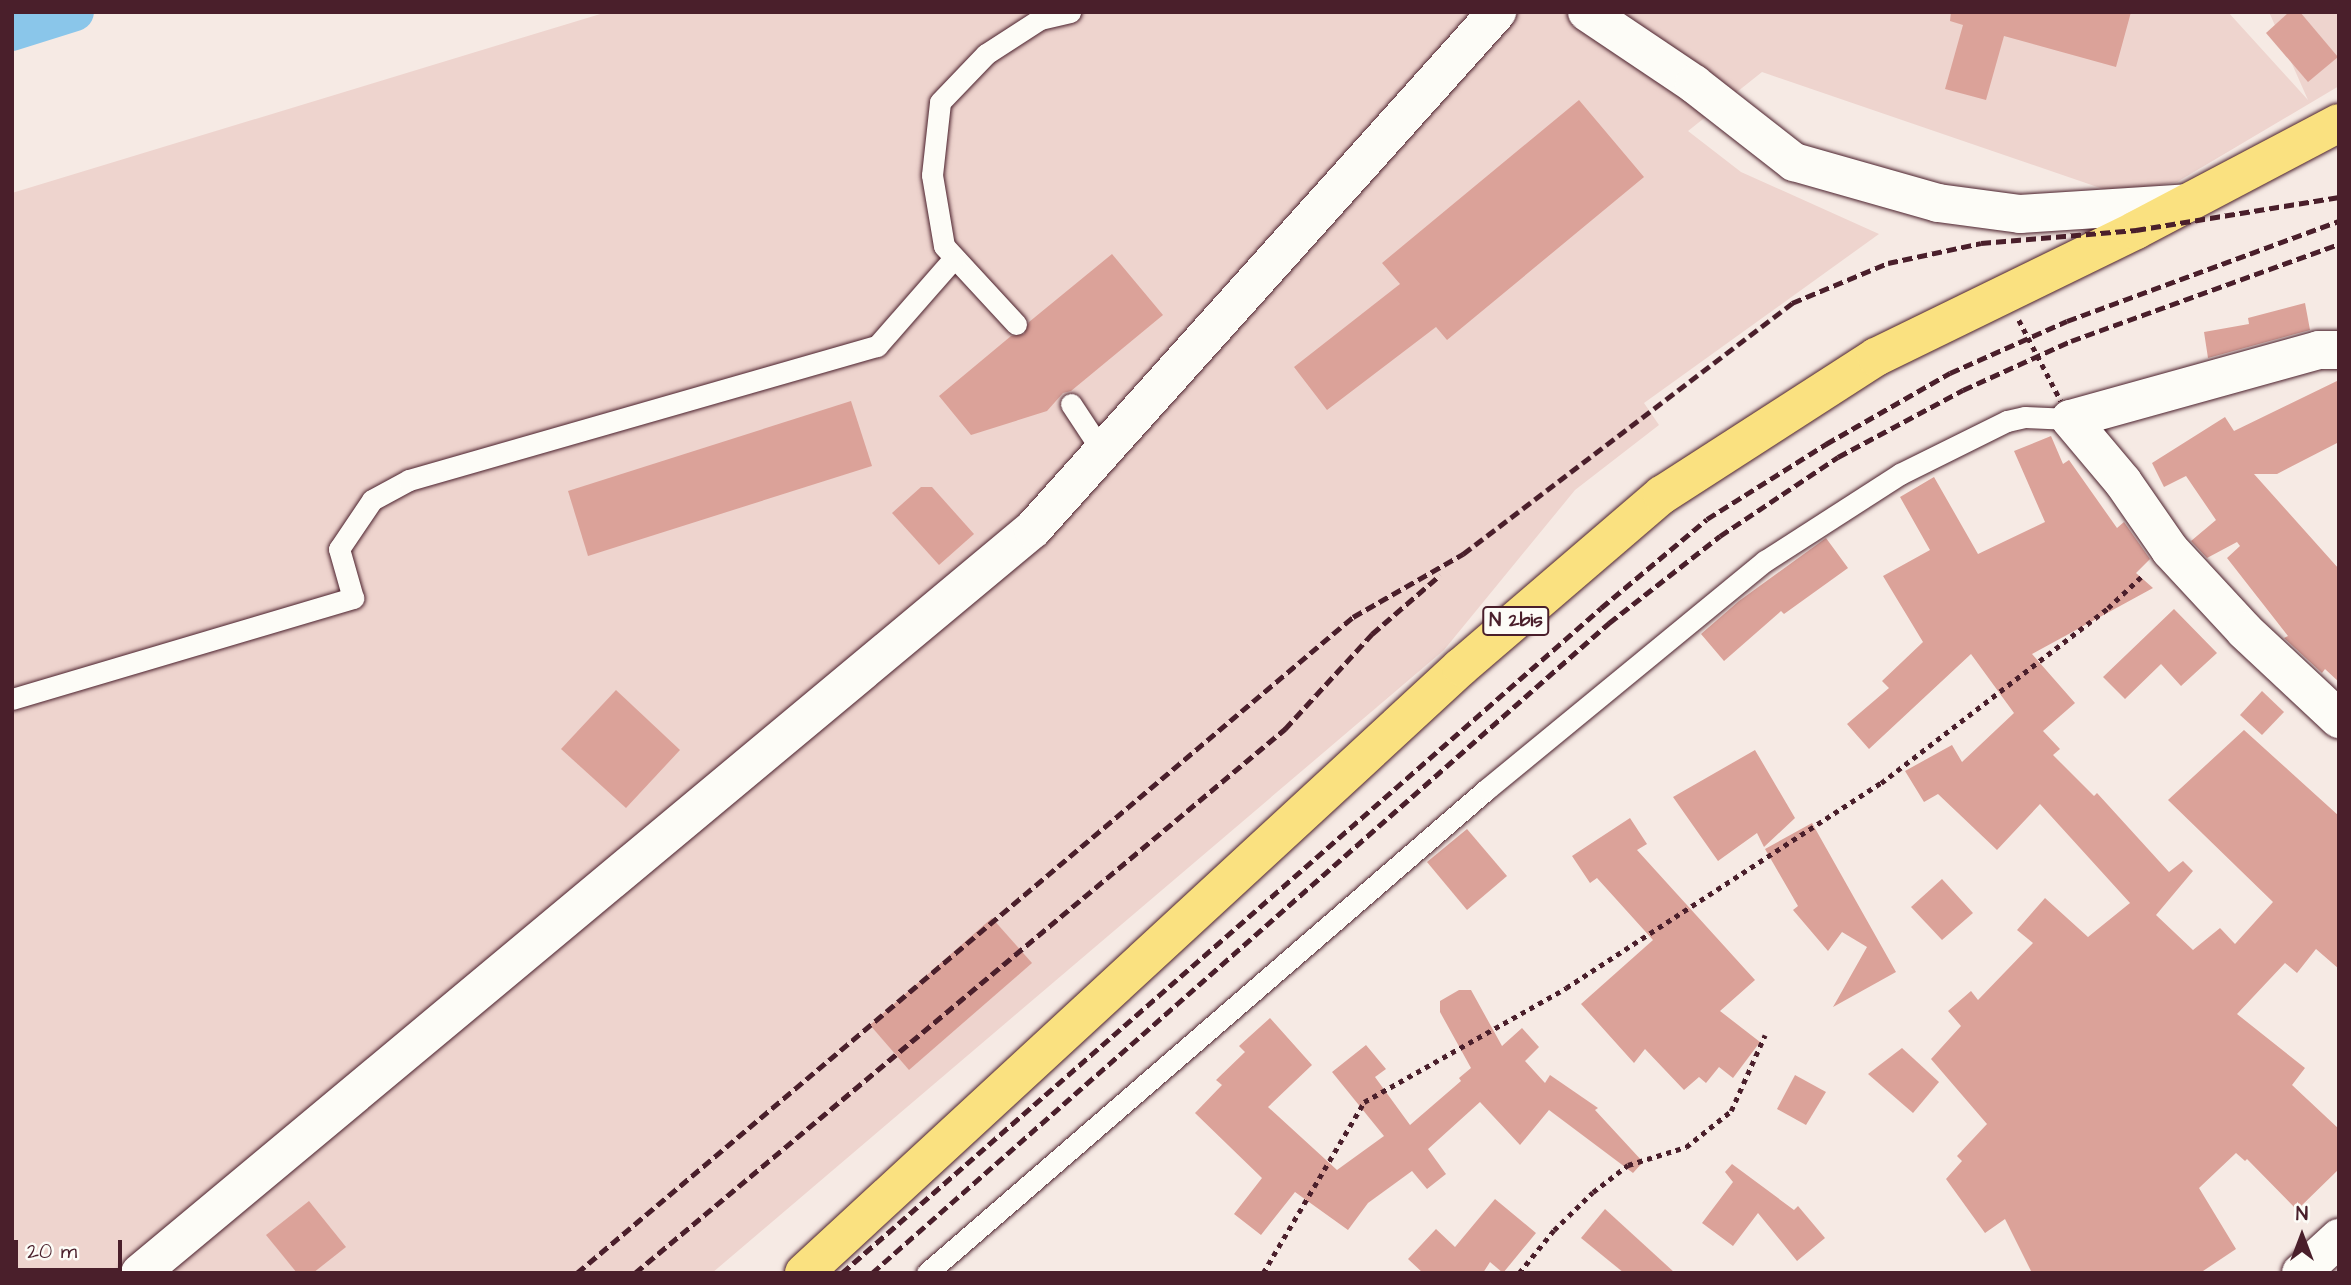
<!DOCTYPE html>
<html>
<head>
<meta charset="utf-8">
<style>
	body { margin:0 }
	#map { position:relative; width:2351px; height:1285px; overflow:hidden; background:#f6eae4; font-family:"Architects Daughter",sans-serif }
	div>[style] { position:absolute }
	.built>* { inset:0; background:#eed4ce }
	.canal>* { height:38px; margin:-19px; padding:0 19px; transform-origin:19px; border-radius:19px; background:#8ac6ea }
	.building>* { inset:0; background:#dba299 }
	.path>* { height:4.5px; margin-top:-2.25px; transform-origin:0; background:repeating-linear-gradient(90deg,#4a1f2b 0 5px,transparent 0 10px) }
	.roads { filter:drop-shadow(0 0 2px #4a1f2b) drop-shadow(0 0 2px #4a1f2b) }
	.lane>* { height:21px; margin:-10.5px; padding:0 10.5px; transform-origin:10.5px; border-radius:10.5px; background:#fdfcf7 }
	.street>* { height:38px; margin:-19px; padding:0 19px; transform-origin:19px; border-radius:19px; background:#fdfcf7 }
	.primary>* { height:38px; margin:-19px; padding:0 19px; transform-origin:19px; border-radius:19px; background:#fae180 }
	.rail>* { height:5px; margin-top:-2.5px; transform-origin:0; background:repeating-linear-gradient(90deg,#4a1f2b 0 10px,transparent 0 15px) }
	.path-bridge>* { height:4.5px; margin-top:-2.25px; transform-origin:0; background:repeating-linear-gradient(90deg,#4a1f2b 0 5px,transparent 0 10px) }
	span { translate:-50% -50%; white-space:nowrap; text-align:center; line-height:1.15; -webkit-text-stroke:5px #fdfcf7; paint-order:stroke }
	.shield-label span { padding:2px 5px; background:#fdfcf7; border:2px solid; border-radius:5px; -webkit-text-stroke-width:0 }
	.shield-label { font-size:19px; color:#4a1f2b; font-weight:700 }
	.frame { position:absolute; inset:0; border:14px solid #4a1f2b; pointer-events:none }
	.north { position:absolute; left:2267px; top:1201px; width:70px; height:70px; -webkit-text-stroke:5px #fdfcf7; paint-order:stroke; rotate:0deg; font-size:19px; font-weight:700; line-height:28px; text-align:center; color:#4a1f2b }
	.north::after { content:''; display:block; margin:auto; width:24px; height:32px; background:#4a1f2b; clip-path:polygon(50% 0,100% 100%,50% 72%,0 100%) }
	.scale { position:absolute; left:14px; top:1240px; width:108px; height:32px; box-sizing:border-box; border:4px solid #4a1f2b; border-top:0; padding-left:9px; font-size:21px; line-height:24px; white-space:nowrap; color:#4a1f2b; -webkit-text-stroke:5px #fdfcf7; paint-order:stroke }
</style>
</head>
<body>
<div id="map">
	<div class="built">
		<i style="clip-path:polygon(607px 12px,2228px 12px,2308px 100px,2269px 12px,2339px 12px,2339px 86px,2177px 182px,2112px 192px,1762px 72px,1688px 131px,1741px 172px,1879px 234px,1644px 403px,1659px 425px,1575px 490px,1444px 650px,712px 1273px,12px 1273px,12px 193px)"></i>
	</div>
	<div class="canal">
		<i style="left:12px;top:32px;width:66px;rotate:-17.6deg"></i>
	</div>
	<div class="building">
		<i style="clip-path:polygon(1951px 12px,2131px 12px,2116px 67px,2004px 36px,1986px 100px,1945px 89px,1963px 25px,1950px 21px)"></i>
		<i style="clip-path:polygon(2289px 12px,2300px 12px,2338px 57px,2308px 82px,2266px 33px)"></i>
		<i style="clip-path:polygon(1579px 100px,1644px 177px,1447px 340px,1436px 327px,1327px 410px,1294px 367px,1400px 284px,1382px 263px)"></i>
		<i style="clip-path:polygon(1112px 254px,1163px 315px,1071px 391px,1063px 393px,1047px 411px,971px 435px,939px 396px,1011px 336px,1024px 334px,1029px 322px)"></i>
		<i style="clip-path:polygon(2305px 303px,2310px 330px,2208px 358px,2204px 332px,2249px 324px,2248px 318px)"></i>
		<i style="clip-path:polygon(2339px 380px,2339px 442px,2277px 474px,2254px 474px,2339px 569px,2339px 682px,2325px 669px,2322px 673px,2284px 638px,2288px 636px,2227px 558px,2240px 546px,2237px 542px,2207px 558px,2191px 541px,2216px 520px,2186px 476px,2164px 487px,2152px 463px,2225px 417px,2234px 431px)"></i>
		<i style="clip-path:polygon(851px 401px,872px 466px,588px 556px,568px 491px)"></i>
		<i style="clip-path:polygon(2051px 436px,2063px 464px,2069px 460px,2117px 528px,2124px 522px,2150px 559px,2136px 573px,2153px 588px,2032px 654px,2075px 703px,2043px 731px,2060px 749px,2053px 755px,2094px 796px,2097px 793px,2169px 872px,2183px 861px,2193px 871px,2156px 915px,2193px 950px,2220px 928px,2235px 944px,2273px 902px,2168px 800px,2244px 730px,2339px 816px,2339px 969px,2316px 949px,2297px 973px,2285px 963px,2237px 1014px,2305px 1068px,2292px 1085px,2339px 1129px,2339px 1169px,2297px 1210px,2247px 1159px,2245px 1161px,2236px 1153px,2199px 1188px,2236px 1249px,2200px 1273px,2032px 1273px,2005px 1219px,1985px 1233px,1946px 1179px,1962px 1161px,1957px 1156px,1987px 1124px,1931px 1059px,1961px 1026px,1948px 1011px,1971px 991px,1978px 1000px,2033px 943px,2017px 930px,2045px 898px,2088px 937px,2130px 903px,2040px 804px,1997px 850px,1938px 794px,1924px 802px,1905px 771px,1952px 745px,1962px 762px,2014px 713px,1971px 654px,1869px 749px,1847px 724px,1889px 688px,1882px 681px,1923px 642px,1883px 576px,1930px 550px,1900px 497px,1934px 477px,1978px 554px,2045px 522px,2014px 451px)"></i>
		<i style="clip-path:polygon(921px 487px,932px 487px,974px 534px,939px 565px,892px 513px)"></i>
		<i style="clip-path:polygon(1826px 538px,1848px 568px,1784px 614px,1781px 611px,1724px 661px,1701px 634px,1739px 601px)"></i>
		<i style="clip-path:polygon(2174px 609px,2217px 653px,2181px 686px,2161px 664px,2125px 699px,2103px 677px)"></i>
		<i style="clip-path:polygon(616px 690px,680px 750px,626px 808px,561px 749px)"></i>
		<i style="clip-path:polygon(2262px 691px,2284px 712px,2262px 735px,2240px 715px)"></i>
		<i style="clip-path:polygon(1755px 750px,1795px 818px,1764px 847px,1757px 833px,1718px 861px,1673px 797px)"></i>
		<i style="clip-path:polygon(1630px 818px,1647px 844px,1637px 850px,1755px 980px,1720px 1011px,1760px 1042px,1733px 1078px,1719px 1067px,1706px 1083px,1699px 1077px,1684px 1090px,1645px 1049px,1634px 1063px,1581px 1004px,1653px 940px,1597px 878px,1590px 883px,1572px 856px)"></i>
		<i style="clip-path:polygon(1812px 823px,1896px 972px,1833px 1007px,1867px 947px,1842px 932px,1828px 951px,1793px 910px,1798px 906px,1765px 849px)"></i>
		<i style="clip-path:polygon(1467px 829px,1507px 876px,1467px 910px,1427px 862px)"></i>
		<i style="clip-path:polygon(1942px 879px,1973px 913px,1942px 940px,1911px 907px)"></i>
		<i style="clip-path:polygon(992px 918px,1032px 963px,909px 1070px,870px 1025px)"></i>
		<i style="clip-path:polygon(1459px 990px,1471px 990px,1502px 1046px,1522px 1028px,1539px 1047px,1525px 1061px,1545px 1083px,1550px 1075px,1598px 1108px,1595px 1110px,1643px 1162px,1633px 1173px,1549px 1110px,1520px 1145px,1480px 1102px,1428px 1149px,1446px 1174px,1427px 1189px,1412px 1171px,1368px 1203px,1348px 1230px,1295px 1192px,1261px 1235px,1234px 1214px,1262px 1178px,1195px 1113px,1222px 1085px,1216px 1080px,1245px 1052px,1239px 1046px,1270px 1018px,1312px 1065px,1268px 1107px,1337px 1170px,1384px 1136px,1332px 1072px,1366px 1045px,1386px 1069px,1375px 1077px,1410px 1125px,1461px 1081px,1459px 1078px,1471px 1068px,1440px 1012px,1440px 1001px)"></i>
		<i style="clip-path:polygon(1902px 1048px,1939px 1082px,1913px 1113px,1868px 1074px)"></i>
		<i style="clip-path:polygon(1795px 1075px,1826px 1092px,1806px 1125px,1777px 1109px)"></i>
		<i style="clip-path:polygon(1732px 1164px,1794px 1210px,1798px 1206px,1825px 1238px,1797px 1261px,1758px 1213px,1733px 1246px,1702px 1223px,1733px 1182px,1725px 1172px)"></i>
		<i style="clip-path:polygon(1495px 1199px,1536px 1233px,1503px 1273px,1490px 1262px,1483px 1273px,1423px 1273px,1408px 1259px,1436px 1229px,1455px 1247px)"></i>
		<i style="clip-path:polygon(309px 1201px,346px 1247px,313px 1273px,297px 1273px,266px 1235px)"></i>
		<i style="clip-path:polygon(1605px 1209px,1675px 1273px,1624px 1273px,1581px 1238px)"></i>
	</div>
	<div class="path">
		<i style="left:1263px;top:1273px;width:199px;rotate:-59.4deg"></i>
		<i style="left:1364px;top:1102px;width:232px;rotate:-29.4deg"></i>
		<i style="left:1566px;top:988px;width:376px;rotate:-33.1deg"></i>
		<i style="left:1881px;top:783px;width:287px;rotate:-37.6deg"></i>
		<i style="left:2108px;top:608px;width:47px;rotate:-43.3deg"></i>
		<i style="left:1519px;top:1273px;width:55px;rotate:-50.9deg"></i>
		<i style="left:1554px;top:1230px;width:54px;rotate:-44.3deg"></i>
		<i style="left:1593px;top:1192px;width:44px;rotate:-37.6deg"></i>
		<i style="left:1628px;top:1165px;width:61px;rotate:-17.2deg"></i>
		<i style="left:1686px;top:1147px;width:58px;rotate:-38.7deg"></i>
		<i style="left:1731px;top:1111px;width:83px;rotate:-65.9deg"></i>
	</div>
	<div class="roads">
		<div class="lane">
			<i style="left:1016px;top:324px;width:106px;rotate:-132.7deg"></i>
			<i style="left:944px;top:246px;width:72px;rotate:-99.6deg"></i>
			<i style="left:932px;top:175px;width:73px;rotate:-83.7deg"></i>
			<i style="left:940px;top:102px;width:66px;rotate:-46.2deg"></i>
			<i style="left:986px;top:54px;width:64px;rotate:-32.9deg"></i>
			<i style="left:1040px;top:19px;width:31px;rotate:-13deg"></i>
			<i style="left:1071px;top:404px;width:56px;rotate:56.6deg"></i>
			<i style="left:12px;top:699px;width:356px;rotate:-16.5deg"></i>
			<i style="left:353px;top:598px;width:51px;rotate:-105.9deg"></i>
			<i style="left:339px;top:549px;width:59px;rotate:-56deg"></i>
			<i style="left:372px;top:500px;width:42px;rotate:-28.4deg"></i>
			<i style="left:409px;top:480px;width:487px;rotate:-16deg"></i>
			<i style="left:877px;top:346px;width:117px;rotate:-48.8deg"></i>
			<i style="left:927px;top:1273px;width:740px;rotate:-40.84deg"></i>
			<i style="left:1487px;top:789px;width:360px;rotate:-39.4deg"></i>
			<i style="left:1765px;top:561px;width:161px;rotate:-32.8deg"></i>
			<i style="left:1900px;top:474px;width:119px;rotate:-26.4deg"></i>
			<i style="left:2007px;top:421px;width:18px;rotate:-13deg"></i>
			<i style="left:2025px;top:417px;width:45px;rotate:2.5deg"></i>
		</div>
		<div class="street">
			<i style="left:1587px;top:12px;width:129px;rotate:33.9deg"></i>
			<i style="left:1694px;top:84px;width:127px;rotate:38deg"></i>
			<i style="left:1794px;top:162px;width:150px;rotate:15.9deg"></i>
			<i style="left:1938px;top:203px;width:83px;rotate:7.6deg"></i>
			<i style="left:2020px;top:214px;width:168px;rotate:-3.7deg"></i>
			<i style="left:2339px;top:350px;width:20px;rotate:180deg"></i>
			<i style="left:2319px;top:350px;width:258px;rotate:164.5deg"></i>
			<i style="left:2070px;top:419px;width:82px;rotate:49.9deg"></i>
			<i style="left:2123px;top:482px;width:83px;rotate:55.3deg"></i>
			<i style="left:2170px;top:550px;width:110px;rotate:47.2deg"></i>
			<i style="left:2245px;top:631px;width:129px;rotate:43.1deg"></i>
			<i style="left:140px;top:1273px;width:1162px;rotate:-39.8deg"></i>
			<i style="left:1033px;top:529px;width:695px;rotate:-48.09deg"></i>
			<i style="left:2301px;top:1273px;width:52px;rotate:-42.6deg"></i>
		</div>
		<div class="primary">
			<i style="left:804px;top:1273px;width:894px;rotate:-42.69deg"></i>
			<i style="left:1461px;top:667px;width:265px;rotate:-40.6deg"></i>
			<i style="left:1662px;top:495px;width:255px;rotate:-32.8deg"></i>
			<i style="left:1876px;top:357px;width:289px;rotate:-26deg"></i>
			<i style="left:2136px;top:230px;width:229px;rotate:-27.8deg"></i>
		</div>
	</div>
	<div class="rail">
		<i style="left:577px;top:1273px;width:1016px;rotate:-40.21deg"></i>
		<i style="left:1353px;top:617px;width:127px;rotate:-29.8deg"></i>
		<i style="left:1463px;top:554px;width:414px;rotate:-37.3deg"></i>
		<i style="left:1792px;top:303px;width:104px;rotate:-22.6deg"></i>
		<i style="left:1888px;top:263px;width:95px;rotate:-12.1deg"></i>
		<i style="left:1981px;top:243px;width:156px;rotate:-4.8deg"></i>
		<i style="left:2136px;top:230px;width:206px;rotate:-9.2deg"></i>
		<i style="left:635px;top:1273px;width:848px;rotate:-39.93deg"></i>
		<i style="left:1285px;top:729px;width:129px;rotate:-47.5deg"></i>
		<i style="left:1372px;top:634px;width:90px;rotate:-40.9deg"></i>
		<i style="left:842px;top:1273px;width:1009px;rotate:-41.22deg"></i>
		<i style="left:1601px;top:608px;width:138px;rotate:-40deg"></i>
		<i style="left:1707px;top:519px;width:141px;rotate:-32.2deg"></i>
		<i style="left:1826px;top:444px;width:143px;rotate:-29.8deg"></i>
		<i style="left:1950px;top:373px;width:128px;rotate:-24deg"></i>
		<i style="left:2067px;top:321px;width:290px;rotate:-20.2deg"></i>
		<i style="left:872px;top:1273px;width:983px;rotate:-41.41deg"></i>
		<i style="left:1609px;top:623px;width:141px;rotate:-38.1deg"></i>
		<i style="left:1720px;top:536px;width:142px;rotate:-33.8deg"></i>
		<i style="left:1838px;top:457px;width:142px;rotate:-28.2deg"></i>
		<i style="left:1963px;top:390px;width:119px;rotate:-24.4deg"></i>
		<i style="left:2071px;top:341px;width:285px;rotate:-19.9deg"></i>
	</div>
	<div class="path-bridge">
		<i style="left:2019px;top:320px;width:91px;rotate:62.6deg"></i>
	</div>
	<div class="shield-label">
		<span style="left:1516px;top:621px">N 2bis</span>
	</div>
	<div class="frame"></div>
	<div class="north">N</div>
	<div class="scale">20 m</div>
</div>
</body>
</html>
